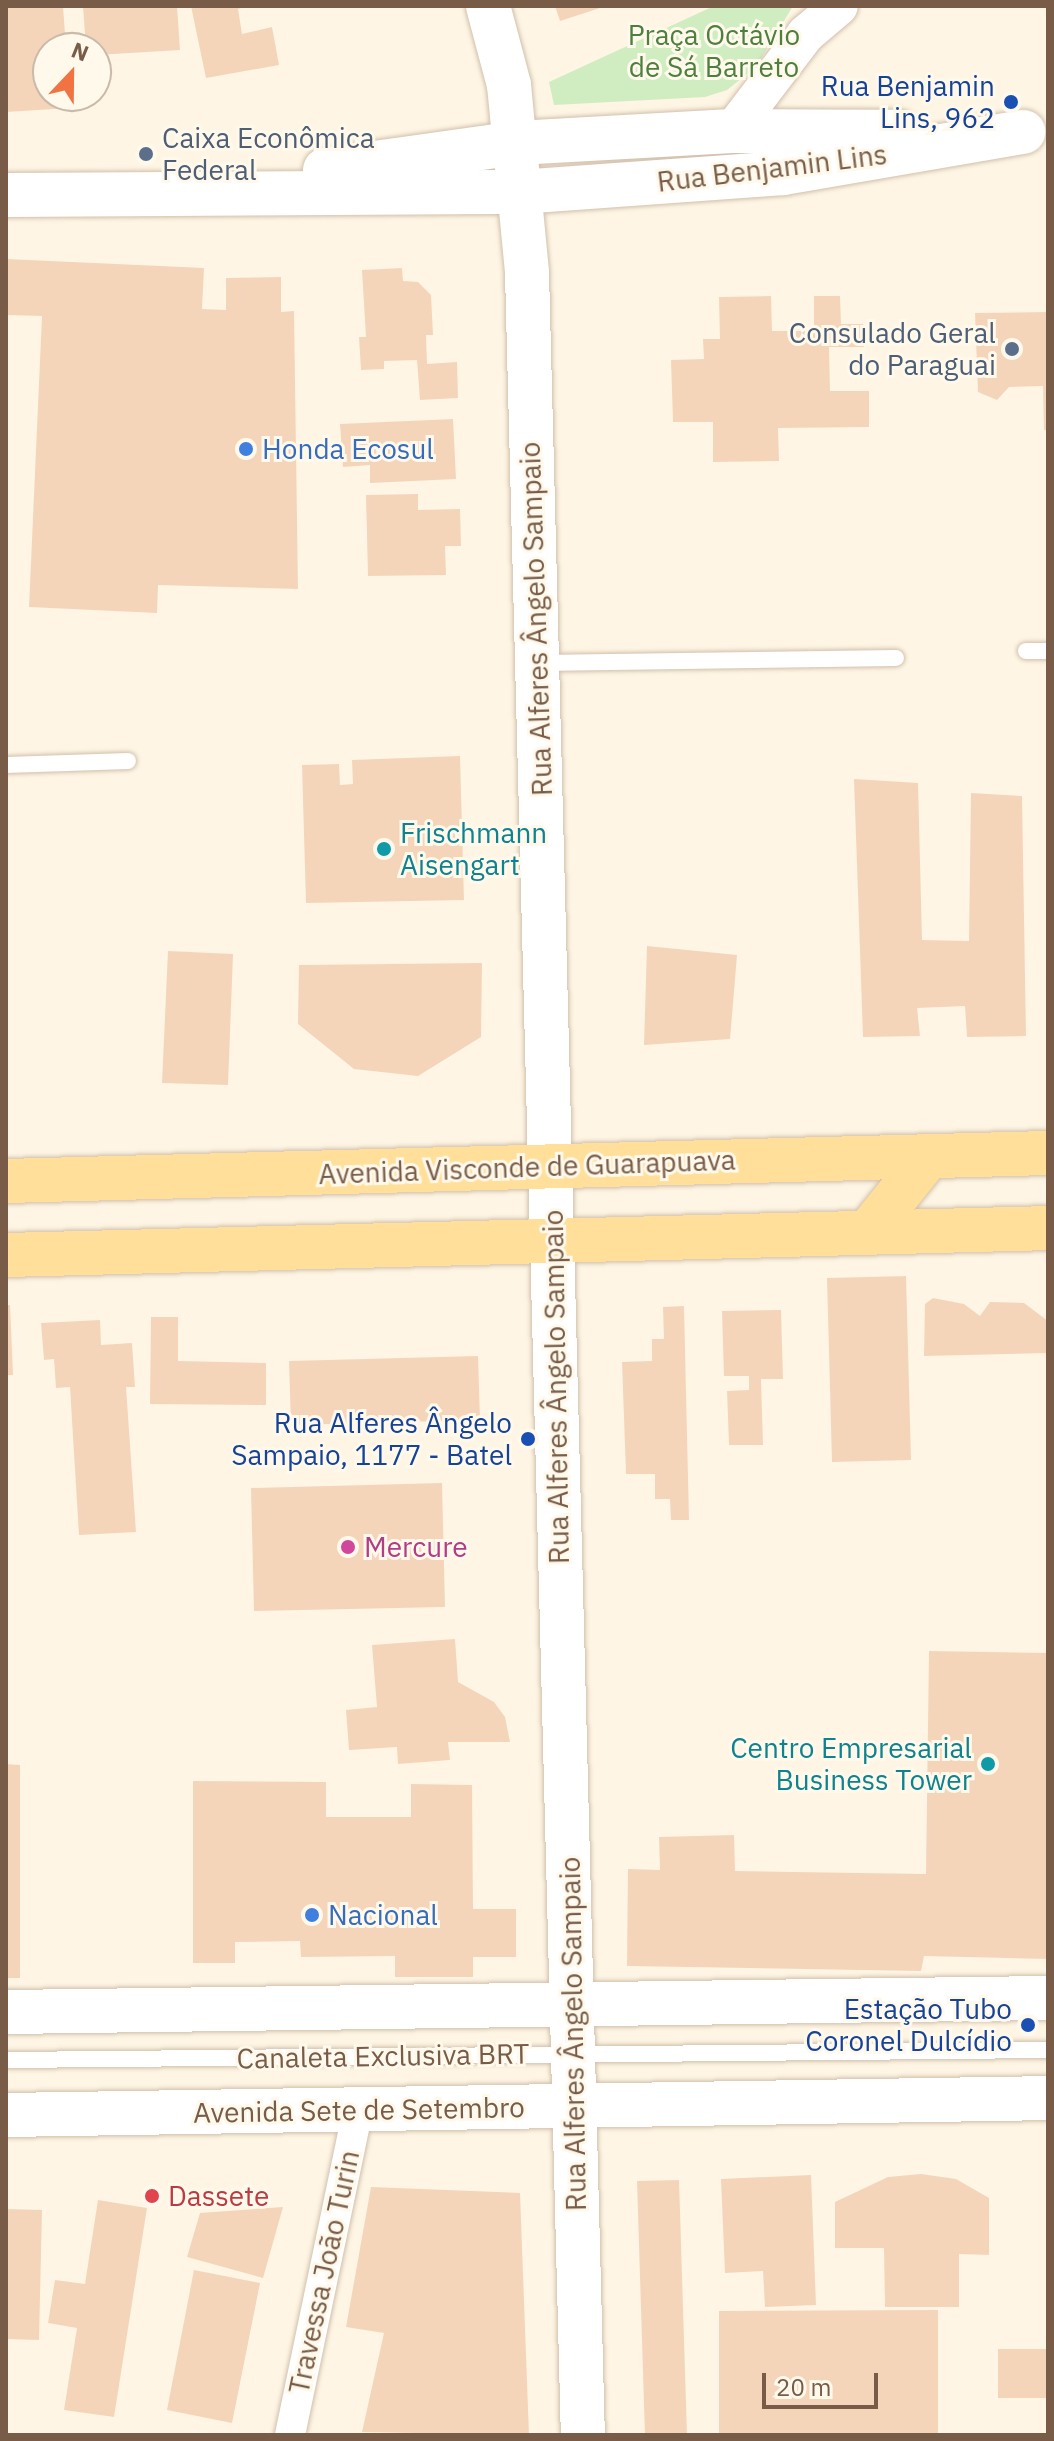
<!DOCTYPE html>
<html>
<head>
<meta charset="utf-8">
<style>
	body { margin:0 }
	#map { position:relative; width:1054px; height:2441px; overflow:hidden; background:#fef5e4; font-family:"IBM Plex Sans",sans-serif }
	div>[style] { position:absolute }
	.green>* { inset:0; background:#d0edc1 }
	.building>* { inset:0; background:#f5d5ba }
	.roads { filter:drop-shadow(0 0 2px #d2c0ac) drop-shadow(0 0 2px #d2c0ac) }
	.service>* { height:16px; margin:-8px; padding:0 8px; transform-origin:8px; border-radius:8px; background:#fff }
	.minor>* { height:30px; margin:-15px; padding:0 15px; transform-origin:15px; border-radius:15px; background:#fff }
	.tertiary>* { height:38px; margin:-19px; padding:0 19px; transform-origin:19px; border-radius:19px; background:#fff }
	.secondary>* { height:44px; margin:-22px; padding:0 22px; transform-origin:22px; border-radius:22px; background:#fff }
	.primary>* { height:44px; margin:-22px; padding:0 22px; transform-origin:22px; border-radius:22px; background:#ffdf9a }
	.dots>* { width:22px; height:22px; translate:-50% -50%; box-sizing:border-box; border:4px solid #fff9ec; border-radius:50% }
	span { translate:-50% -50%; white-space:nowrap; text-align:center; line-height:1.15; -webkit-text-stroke:6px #fff9ec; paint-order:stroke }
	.park-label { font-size:28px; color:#4d7f3f }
	.transit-label { font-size:28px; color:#164399 }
	.right { translate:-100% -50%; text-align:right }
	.service-label { font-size:28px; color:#4e5e75 }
	.left { translate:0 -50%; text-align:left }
	.street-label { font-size:28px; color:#785c48 }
	.shop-label { font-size:28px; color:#366cbe }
	.culture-label { font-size:28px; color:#0d838f }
	.hotel-label { font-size:28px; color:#b23c85 }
	.health-label { font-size:28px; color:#be3a42 }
	.frame { position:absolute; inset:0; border:8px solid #785c48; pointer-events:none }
	.north { position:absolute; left:32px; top:32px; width:80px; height:80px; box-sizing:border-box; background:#fff9ec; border:2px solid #c9baaa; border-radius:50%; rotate:22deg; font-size:22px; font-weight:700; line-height:32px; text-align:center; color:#785c48 }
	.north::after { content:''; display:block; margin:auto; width:28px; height:36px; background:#f07341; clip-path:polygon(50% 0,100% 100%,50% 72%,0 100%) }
	.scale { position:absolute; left:762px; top:2373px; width:116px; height:36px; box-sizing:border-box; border:4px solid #785c48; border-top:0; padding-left:10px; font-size:24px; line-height:28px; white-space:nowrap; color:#785c48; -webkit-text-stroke:6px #fff9ec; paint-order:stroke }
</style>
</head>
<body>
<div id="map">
	<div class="green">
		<i style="clip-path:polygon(714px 6px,793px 6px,756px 67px,727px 90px,705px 97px,554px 105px,549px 82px)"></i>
	</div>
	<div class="building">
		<i style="clip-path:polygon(6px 6px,63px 6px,66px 48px,48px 48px,48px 96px,69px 96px,70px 108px,6px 112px)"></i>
		<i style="clip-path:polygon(83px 6px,177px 6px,180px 50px,96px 55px,96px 48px,86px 48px)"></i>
		<i style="clip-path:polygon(191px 6px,247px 6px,238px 9px,242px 34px,272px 27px,279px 65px,206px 78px)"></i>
		<i style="clip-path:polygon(555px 6px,602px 6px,603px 7px,560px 21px)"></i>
		<i style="clip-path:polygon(6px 259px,204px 268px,202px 309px,226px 310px,226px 278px,281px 277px,281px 312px,294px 311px,298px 589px,158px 585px,157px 613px,29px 607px,42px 316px,6px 315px)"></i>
		<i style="clip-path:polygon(402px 268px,403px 281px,418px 282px,431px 295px,433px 335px,426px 335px,427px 364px,457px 362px,458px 398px,420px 400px,417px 360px,384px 361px,384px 369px,361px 370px,359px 337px,366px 337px,362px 270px)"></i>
		<i style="clip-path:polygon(771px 296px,772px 331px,814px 331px,814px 296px,840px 296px,841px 324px,863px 324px,864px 347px,829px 347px,830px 391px,869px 391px,869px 427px,778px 428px,779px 461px,713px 462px,713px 422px,673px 422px,671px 360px,704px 359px,703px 339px,720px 339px,719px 297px)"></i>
		<i style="clip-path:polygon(1048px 312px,1048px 430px,1044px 430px,1043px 386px,1009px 387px,997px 400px,978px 392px,975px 313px)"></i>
		<i style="clip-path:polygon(453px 419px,456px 479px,370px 483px,370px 465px,343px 467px,340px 424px)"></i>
		<i style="clip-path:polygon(418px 494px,418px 510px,460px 509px,461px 546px,445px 546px,446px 575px,368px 576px,366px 495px)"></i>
		<i style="clip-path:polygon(460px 756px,464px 900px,306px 903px,302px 765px,339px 764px,340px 785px,353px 784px,352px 760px)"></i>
		<i style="clip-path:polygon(854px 779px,918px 783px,922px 940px,969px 941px,971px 793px,1022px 796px,1026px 1036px,967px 1037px,965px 1006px,917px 1008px,920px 1036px,863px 1037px)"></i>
		<i style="clip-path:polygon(647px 946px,737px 955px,730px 1039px,644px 1045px)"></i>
		<i style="clip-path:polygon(168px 951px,233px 954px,228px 1085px,162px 1083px)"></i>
		<i style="clip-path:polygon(482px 963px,481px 1037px,418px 1076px,354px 1069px,298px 1024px,299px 965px)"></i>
		<i style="clip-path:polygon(906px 1276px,911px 1460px,832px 1462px,827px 1278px)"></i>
		<i style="clip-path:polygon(933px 1298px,964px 1304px,980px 1316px,990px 1302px,1024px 1303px,1048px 1321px,1048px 1353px,924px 1356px,925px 1304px)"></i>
		<i style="clip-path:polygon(6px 1305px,10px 1305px,13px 1375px,6px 1375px)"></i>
		<i style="clip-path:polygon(684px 1306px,689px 1520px,671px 1520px,670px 1499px,655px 1499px,655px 1474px,626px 1474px,622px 1362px,652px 1361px,652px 1339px,664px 1339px,663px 1307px)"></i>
		<i style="clip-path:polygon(781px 1310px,783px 1379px,761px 1379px,763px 1445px,729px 1445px,727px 1391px,749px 1390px,749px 1376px,724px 1376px,722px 1311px)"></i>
		<i style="clip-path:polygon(151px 1317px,178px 1317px,178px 1361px,266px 1363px,266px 1405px,150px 1404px)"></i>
		<i style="clip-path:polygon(100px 1320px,101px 1345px,132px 1343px,135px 1387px,126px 1387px,136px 1532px,79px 1535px,70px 1387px,56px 1388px,54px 1359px,44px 1360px,41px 1323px)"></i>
		<i style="clip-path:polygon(478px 1356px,480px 1420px,291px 1425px,289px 1361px)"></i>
		<i style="clip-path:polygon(442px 1483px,445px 1607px,254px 1611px,251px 1488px)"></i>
		<i style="clip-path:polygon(455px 1639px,458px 1682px,494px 1702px,505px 1717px,510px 1742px,448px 1742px,450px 1760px,398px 1764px,397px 1747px,349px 1750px,346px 1710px,377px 1707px,372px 1645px)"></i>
		<i style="clip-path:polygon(929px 1651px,1048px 1653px,1048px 1959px,924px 1956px,921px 1971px,627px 1966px,628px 1869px,660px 1870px,659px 1837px,734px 1835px,735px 1871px,926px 1874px)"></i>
		<i style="clip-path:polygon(6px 1764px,20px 1765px,20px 1978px,6px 1978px)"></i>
		<i style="clip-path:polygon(193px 1781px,326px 1782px,326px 1817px,411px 1817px,411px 1784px,472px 1785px,473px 1909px,516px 1909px,516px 1957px,473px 1957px,473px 1977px,395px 1977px,395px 1956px,301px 1957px,300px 1941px,235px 1942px,235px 1963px,193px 1963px)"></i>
		<i style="clip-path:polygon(921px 2174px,956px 2179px,989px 2198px,989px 2255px,959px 2254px,959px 2307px,885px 2307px,884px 2248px,835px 2248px,835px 2202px,888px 2177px)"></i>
		<i style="clip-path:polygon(811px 2175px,816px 2305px,765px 2307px,763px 2271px,725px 2273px,721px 2179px)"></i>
		<i style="clip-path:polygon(679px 2180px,687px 2435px,645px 2435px,637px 2181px)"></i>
		<i style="clip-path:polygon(371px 2187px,520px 2193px,529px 2435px,362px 2432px,384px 2333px,346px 2327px)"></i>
		<i style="clip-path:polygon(98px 2200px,147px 2208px,114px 2417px,64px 2410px,77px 2328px,48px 2323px,55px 2280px,85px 2284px)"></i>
		<i style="clip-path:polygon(283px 2207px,263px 2278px,187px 2257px,200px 2213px)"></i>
		<i style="clip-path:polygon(6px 2209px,42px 2210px,39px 2340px,6px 2339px)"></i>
		<i style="clip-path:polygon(194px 2270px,260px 2283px,232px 2423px,167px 2410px)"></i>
		<i style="clip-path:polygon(938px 2310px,938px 2435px,719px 2435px,719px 2311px)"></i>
		<i style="clip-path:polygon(998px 2349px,1048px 2349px,1048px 2398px,998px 2398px)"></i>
	</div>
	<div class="roads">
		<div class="service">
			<i style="left:1026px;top:651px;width:22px"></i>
			<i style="left:539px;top:663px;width:357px;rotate:-0.8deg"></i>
			<i style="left:6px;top:765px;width:122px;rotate:-1.9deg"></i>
			<i style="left:6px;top:2060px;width:1042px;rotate:-0.55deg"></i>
		</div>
		<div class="minor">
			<i style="left:290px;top:2435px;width:333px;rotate:-78.2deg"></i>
		</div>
		<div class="tertiary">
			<i style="left:732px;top:131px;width:122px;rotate:-52.7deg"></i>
			<i style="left:806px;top:34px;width:43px;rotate:-40.3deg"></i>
		</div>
		<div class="secondary">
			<i style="left:488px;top:6px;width:82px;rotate:75.1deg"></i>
			<i style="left:509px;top:85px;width:189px;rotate:84.5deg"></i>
			<i style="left:527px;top:273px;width:2163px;rotate:88.52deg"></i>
			<i style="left:325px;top:170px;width:194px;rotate:-8deg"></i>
			<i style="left:517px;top:143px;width:215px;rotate:-3.2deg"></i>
			<i style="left:732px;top:131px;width:166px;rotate:0.3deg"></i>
			<i style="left:6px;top:195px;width:513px;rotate:-0.34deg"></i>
			<i style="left:519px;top:192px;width:265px;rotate:-4.1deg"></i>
			<i style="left:783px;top:173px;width:244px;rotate:-9.7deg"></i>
			<i style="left:6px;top:2012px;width:1042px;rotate:-0.77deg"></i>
			<i style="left:6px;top:2115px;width:1042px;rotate:-0.93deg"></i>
		</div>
		<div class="primary">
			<i style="left:6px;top:1181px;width:1042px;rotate:-1.54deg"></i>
			<i style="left:868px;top:1232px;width:97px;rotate:-51.2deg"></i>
			<i style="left:6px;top:1255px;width:1042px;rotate:-1.48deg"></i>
		</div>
	</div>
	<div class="dots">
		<i style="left:1011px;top:102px;background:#1a4fb4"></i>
		<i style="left:146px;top:154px;background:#5c6f8a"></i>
		<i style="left:1012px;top:349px;background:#5c6f8a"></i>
		<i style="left:246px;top:449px;background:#3f7fe0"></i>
		<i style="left:384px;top:849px;background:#0f9aa8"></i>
		<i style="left:528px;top:1439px;background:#1a4fb4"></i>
		<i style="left:348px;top:1547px;background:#d1479c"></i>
		<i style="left:988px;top:1764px;background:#0f9aa8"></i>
		<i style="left:312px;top:1915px;background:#3f7fe0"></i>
		<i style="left:1028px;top:2025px;background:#1a4fb4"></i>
		<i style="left:152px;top:2196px;background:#e0444e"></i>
	</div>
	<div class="park-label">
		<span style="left:714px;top:51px">Praça Octávio<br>de Sá Barreto</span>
	</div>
	<div class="transit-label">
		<span class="right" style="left:995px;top:102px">Rua Benjamin<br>Lins, 962</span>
		<span class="right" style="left:512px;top:1439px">Rua Alferes Ângelo<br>Sampaio, 1177 - Batel</span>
		<span class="right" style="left:1012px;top:2025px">Estação Tubo<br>Coronel Dulcídio</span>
	</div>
	<div class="service-label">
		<span class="left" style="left:162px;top:154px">Caixa Econômica<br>Federal</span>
		<span class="right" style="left:996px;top:349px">Consulado Geral<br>do Paraguai</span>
	</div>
	<div class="street-label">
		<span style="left:772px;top:168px;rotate:-7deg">Rua Benjamin Lins</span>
		<span style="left:536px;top:619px;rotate:-92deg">Rua Alferes Ângelo Sampaio</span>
		<span style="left:527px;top:1167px;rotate:-2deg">Avenida Visconde de Guarapuava</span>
		<span style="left:556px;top:1387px;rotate:-91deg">Rua Alferes Ângelo Sampaio</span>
		<span style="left:573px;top:2034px;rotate:-91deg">Rua Alferes Ângelo Sampaio</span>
		<span style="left:383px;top:2056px;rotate:-1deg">Canaleta Exclusiva BRT</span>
		<span style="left:359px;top:2110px;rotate:-1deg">Avenida Sete de Setembro</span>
		<span style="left:324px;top:2272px;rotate:-78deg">Travessa João Turin</span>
	</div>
	<div class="shop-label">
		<span class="left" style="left:262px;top:449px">Honda Ecosul</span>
		<span class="left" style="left:328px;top:1915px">Nacional</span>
	</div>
	<div class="culture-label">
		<span class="left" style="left:400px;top:849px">Frischmann<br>Aisengart</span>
		<span class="right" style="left:972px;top:1764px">Centro Empresarial<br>Business Tower</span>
	</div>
	<div class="hotel-label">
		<span class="left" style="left:364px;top:1547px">Mercure</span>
	</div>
	<div class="health-label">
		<span class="left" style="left:168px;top:2196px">Dassete</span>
	</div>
	<div class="frame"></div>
	<div class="north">N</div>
	<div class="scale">20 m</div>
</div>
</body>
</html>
